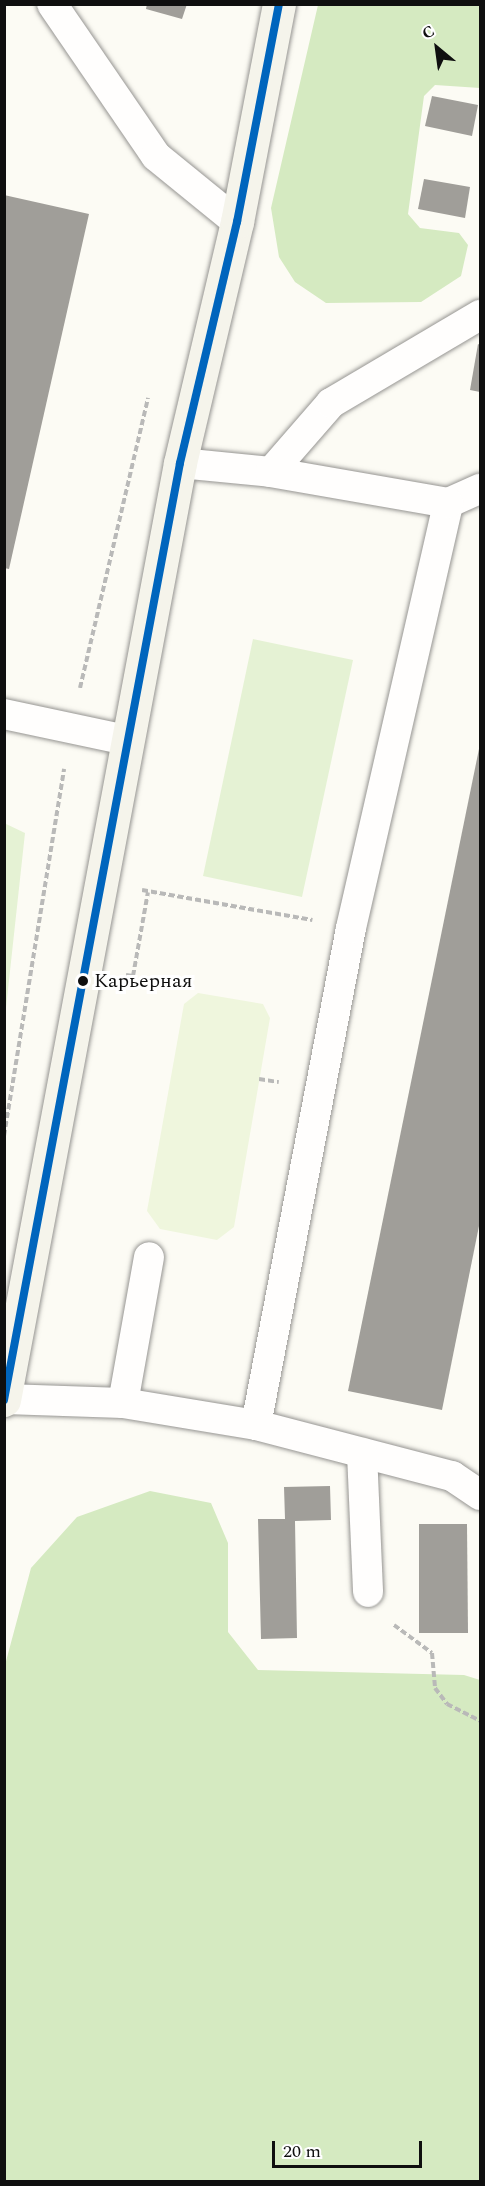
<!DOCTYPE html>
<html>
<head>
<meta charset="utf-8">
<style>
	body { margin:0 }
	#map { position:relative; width:485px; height:2186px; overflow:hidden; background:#fcfbf4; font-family:Spectral,serif }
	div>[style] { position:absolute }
	.green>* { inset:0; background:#e5f2d4 }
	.forest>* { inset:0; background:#d5eac1 }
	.pitch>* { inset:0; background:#eff6dd }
	.building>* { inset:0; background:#a09e99 }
	.path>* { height:4px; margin-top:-2px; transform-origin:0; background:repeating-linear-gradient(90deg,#b9b9b8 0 6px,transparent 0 9px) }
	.roads { filter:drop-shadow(0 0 2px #969592) drop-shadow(0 0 2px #969592) }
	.lane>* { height:30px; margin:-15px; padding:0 15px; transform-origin:15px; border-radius:15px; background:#fffefd }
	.secondary>* { height:33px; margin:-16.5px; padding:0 16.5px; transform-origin:16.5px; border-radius:16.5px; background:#f5f4eb }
	.bus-1>* { height:8px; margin:-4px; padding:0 4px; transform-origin:4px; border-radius:4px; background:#0065bd }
	.dots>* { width:16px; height:16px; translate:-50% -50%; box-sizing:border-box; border:3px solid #fff; border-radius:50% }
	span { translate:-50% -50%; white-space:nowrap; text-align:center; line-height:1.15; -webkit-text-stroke:6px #fff; paint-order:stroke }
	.bus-label { font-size:20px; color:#0f0f0f }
	.left { translate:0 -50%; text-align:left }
	.frame { position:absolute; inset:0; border:6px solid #0f0f0f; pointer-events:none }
	.north { position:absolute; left:407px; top:18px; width:60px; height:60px; -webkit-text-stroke:4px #fff; paint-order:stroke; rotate:331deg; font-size:16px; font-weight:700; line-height:24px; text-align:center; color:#0f0f0f }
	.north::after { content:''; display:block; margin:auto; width:21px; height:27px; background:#0f0f0f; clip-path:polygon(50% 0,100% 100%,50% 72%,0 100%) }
	.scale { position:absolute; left:272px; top:2141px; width:150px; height:27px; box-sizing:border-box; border:3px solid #0f0f0f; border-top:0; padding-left:8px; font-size:18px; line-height:21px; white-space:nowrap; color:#0f0f0f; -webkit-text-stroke:4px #fff; paint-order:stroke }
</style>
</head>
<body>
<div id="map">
	<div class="green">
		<i style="clip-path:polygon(253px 639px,353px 660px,302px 897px,203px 876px)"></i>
		<i style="clip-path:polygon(4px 823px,25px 833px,5px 1017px,4px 1017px)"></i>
	</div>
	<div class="forest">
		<i style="clip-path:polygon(318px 5px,480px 5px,480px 88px,435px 85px,424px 96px,408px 214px,420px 228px,459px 233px,468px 245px,461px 276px,421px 302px,326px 303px,295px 282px,279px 257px,271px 208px)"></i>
		<i style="clip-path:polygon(150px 1491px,211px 1503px,228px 1543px,228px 1632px,258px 1670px,464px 1675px,480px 1680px,480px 2181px,5px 2181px,5px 1665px,31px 1568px,77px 1517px)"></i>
	</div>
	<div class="pitch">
		<i style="clip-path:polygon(198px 993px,263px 1004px,270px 1018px,234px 1227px,217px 1240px,160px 1229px,147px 1211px,184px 1004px)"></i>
	</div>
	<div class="building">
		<i style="clip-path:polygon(147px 4px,187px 4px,182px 19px,146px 9px)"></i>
		<i style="clip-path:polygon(432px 96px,478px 105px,472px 136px,425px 126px)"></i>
		<i style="clip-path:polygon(424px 179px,470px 187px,465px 218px,418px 209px)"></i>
		<i style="clip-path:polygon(4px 195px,89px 214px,9px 569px,4px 568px)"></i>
		<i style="clip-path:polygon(478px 344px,480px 345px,480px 392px,470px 390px)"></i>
		<i style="clip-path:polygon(480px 744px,480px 1221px,442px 1410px,348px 1391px)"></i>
		<i style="clip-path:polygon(330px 1486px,331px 1520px,295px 1521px,297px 1638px,261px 1639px,258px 1519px,285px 1519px,284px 1487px)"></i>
		<i style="clip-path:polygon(419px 1524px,467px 1524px,468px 1633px,419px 1633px)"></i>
	</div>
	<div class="path">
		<i style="left:80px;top:688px;width:298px;rotate:-76.8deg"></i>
		<i style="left:142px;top:890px;width:173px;rotate:10deg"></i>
		<i style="left:126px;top:975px;width:7px;rotate:8deg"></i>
		<i style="left:133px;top:976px;width:85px;rotate:-79.9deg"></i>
		<i style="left:259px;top:1079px;width:20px;rotate:9deg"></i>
		<i style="left:4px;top:1136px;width:372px;rotate:-80.7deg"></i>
		<i style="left:394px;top:1625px;width:47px;rotate:36.4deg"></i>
		<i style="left:432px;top:1653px;width:35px;rotate:85deg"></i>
		<i style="left:435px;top:1688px;width:20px;rotate:53deg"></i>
		<i style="left:447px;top:1704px;width:37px;rotate:27deg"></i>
	</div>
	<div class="roads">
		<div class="lane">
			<i style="left:52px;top:4px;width:184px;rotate:55.6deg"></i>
			<i style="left:156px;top:156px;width:104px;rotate:39.2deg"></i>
			<i style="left:180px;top:463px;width:91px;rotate:5.6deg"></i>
			<i style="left:271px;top:472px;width:91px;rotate:-49deg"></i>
			<i style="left:331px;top:403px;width:173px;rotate:-30.6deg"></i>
			<i style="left:448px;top:503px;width:35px;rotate:-24deg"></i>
			<i style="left:4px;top:714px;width:125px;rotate:12deg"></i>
			<i style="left:5px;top:1399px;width:118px;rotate:1.9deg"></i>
			<i style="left:123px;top:1403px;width:135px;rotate:9.4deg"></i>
			<i style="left:256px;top:1425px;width:506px;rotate:-79.18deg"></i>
			<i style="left:351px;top:928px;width:436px;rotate:-77.1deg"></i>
			<i style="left:448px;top:503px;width:180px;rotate:-170.1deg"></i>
			<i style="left:123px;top:1403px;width:148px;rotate:-79.9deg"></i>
			<i style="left:256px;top:1425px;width:203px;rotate:14.6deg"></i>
			<i style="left:452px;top:1476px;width:34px;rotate:34deg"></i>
			<i style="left:362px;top:1453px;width:139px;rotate:87.5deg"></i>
		</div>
		<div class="secondary">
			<i style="left:4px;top:1400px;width:953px;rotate:-79.36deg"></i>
			<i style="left:180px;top:463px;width:248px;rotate:-76.7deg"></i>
			<i style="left:237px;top:222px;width:222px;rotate:-79.1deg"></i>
		</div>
	</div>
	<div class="bus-1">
		<i style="left:4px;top:1400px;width:953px;rotate:-79.36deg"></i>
		<i style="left:180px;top:463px;width:248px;rotate:-76.7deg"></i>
		<i style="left:237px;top:222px;width:222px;rotate:-79.1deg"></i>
	</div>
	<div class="dots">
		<i style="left:83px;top:981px;background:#0f0f0f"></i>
	</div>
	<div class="bus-label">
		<span class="left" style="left:94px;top:981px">Карьерная</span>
	</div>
	<div class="frame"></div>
	<div class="north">С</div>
	<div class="scale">20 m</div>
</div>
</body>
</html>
